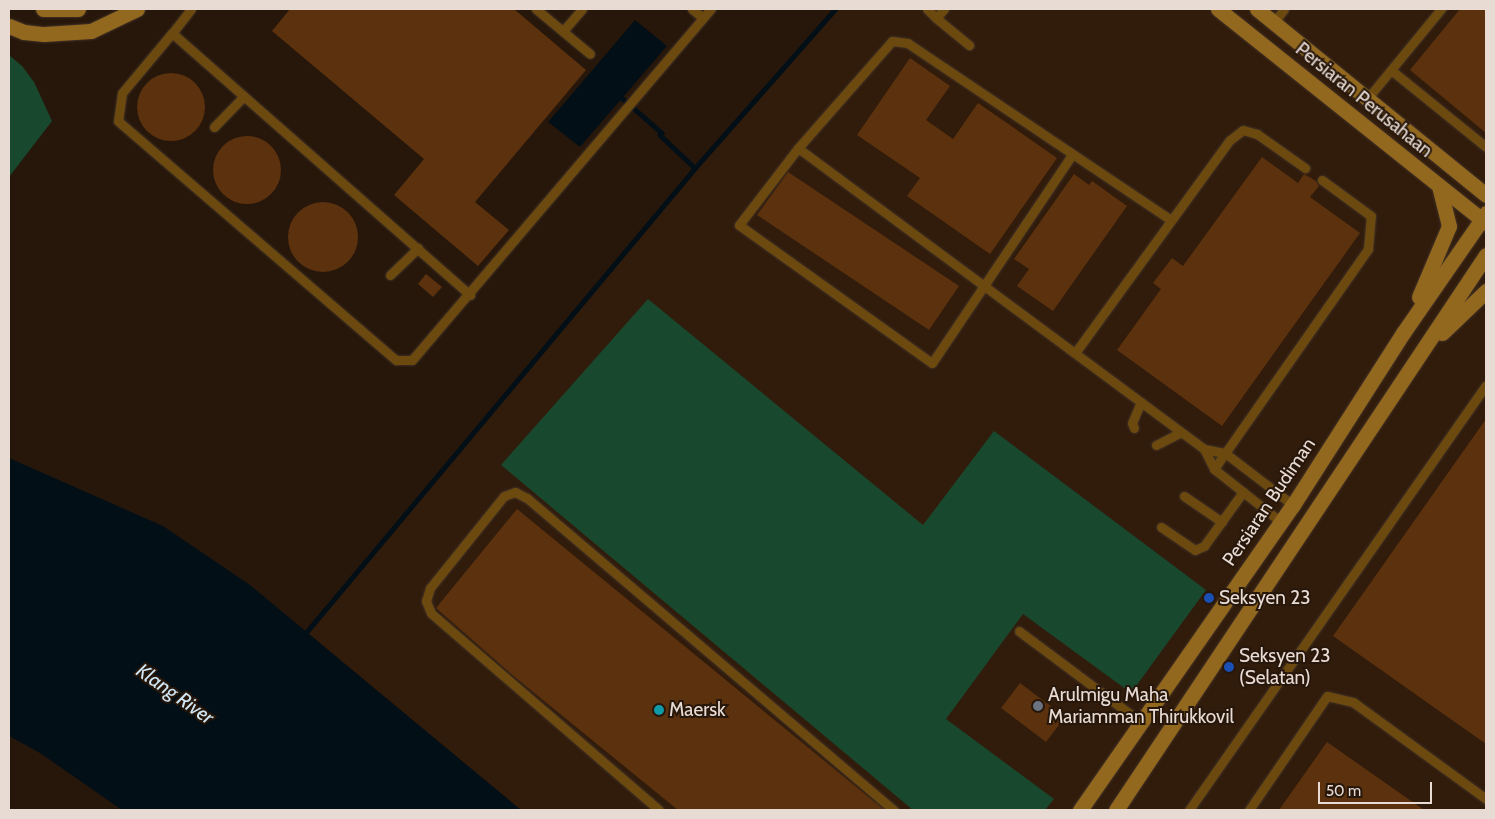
<!DOCTYPE html>
<html>
<head>
<meta charset="utf-8">
<style>
	body { margin:0 }
	#map { position:relative; width:1495px; height:819px; overflow:hidden; background:#27170b; font-family:Cabin,sans-serif }
	div>[style] { position:absolute }
	.built>* { inset:0; background:#311c0c }
	.green>* { inset:0; background:#18482e }
	.water>* { inset:0; background:#030f16 }
	.stream>* { height:4.5px; margin:-2.25px; padding:0 2.25px; transform-origin:2.25px; border-radius:2.25px; background:#030f16 }
	.building>* { inset:0; background:#5b310e }
	.round { border-radius:50% }
	.roads { filter:drop-shadow(0 0 1px #423227) drop-shadow(0 0 1px #423227) }
	.lane>* { height:9px; margin:-4.5px; padding:0 4.5px; transform-origin:4.5px; border-radius:4.5px; background:#6c4a0f }
	.secondary>* { height:15px; margin:-7.5px; padding:0 7.5px; transform-origin:7.5px; border-radius:7.5px; background:#92671e }
	.dots>* { width:14px; height:14px; translate:-50% -50%; box-sizing:border-box; border:2px solid #27170b; border-radius:50% }
	span { translate:-50% -50%; white-space:nowrap; text-align:center; line-height:1.15; -webkit-text-stroke:4px #27170b; paint-order:stroke }
	.street-label { font-size:19px; color:#e7dbd4 }
	.poi-label { font-size:19px; color:#e7dbd4 }
	.left { translate:0 -50%; text-align:left }
	.water-label { font-size:20px; color:#d0e8f6; font-style:italic }
	.frame { position:absolute; inset:0; border:10px solid #e7dbd4; pointer-events:none }
	.scale { position:absolute; left:1318px; top:782px; width:114px; height:22px; box-sizing:border-box; border:2px solid #e7dbd4; border-top:0; padding-left:6px; font-size:15px; line-height:18px; white-space:nowrap; color:#e7dbd4; -webkit-text-stroke:4px #27170b; paint-order:stroke }
</style>
</head>
<body>
<div id="map">
	<div class="built">
		<i style="clip-path:polygon(835px 9px,1486px 9px,1486px 810px,521px 810px,306px 632px,695px 168px)"></i>
	</div>
	<div class="green">
		<i style="clip-path:polygon(9px 55px,22px 66px,34px 82px,52px 121px,9px 177px)"></i>
		<i style="clip-path:polygon(648px 299px,923px 525px,994px 431px,1206px 590px,1131px 693px,1023px 614px,946px 719px,1054px 799px,1045px 810px,913px 810px,501px 465px)"></i>
	</div>
	<div class="water">
		<i style="clip-path:polygon(635px 20px,667px 46px,580px 147px,548px 122px)"></i>
		<i style="clip-path:polygon(9px 458px,163px 526px,250px 585px,521px 810px,122px 810px,40px 753px,9px 736px)"></i>
	</div>
	<div class="stream">
		<i style="left:622px;top:98px;width:53px;rotate:41.2deg"></i>
		<i style="left:662px;top:133px;width:3px;rotate:135deg"></i>
		<i style="left:660px;top:135px;width:48px;rotate:43.3deg"></i>
		<i style="left:304px;top:635px;width:609px;rotate:-50.06deg"></i>
		<i style="left:695px;top:168px;width:212px;rotate:-48.6deg"></i>
	</div>
	<div class="building">
		<i style="clip-path:polygon(290px 9px,514px 9px,586px 70px,475px 202px,509px 230px,478px 266px,394px 195px,424px 159px,272px 31px)"></i>
		<i style="clip-path:polygon(1460px 9px,1486px 9px,1486px 133px,1410px 70px)"></i>
		<i style="clip-path:polygon(910px 58px,950px 86px,926px 120px,953px 139px,978px 103px,1057px 158px,990px 254px,907px 196px,920px 178px,857px 135px)"></i>
		<i class="round" style="left:137px;top:73px;width:68px;height:68px"></i>
		<i class="round" style="left:213px;top:136px;width:68px;height:68px"></i>
		<i style="clip-path:polygon(1262px 157px,1298px 183px,1304px 174px,1316px 181px,1319px 186px,1310px 197px,1360px 233px,1222px 426px,1117px 350px,1161px 289px,1153px 283px,1172px 258px,1183px 266px)"></i>
		<i style="clip-path:polygon(788px 172px,959px 286px,929px 330px,757px 215px)"></i>
		<i style="clip-path:polygon(1074px 174px,1089px 185px,1092px 181px,1127px 206px,1053px 311px,1017px 286px,1029px 269px,1014px 259px)"></i>
		<i class="round" style="left:288px;top:202px;width:70px;height:70px"></i>
		<i style="clip-path:polygon(426px 274px,442px 287px,433px 297px,418px 284px)"></i>
		<i style="clip-path:polygon(1486px 419px,1486px 744px,1333px 636px)"></i>
		<i style="clip-path:polygon(517px 509px,876px 803px,885px 810px,678px 810px,511px 674px,436px 608px)"></i>
		<i style="clip-path:polygon(1020px 683px,1065px 717px,1046px 742px,1001px 708px)"></i>
		<i style="clip-path:polygon(1327px 742px,1424px 810px,1279px 810px)"></i>
	</div>
	<div class="roads">
		<div class="lane">
			<i style="left:191px;top:9px;width:31px;rotate:128deg"></i>
			<i style="left:172px;top:33px;width:397px;rotate:41.3deg"></i>
			<i style="left:536px;top:9px;width:70px;rotate:39.8deg"></i>
			<i style="left:692px;top:9px;width:14px;rotate:39deg"></i>
			<i style="left:927px;top:9px;width:13px;rotate:45deg"></i>
			<i style="left:936px;top:18px;width:12px;rotate:-48deg"></i>
			<i style="left:936px;top:18px;width:43px;rotate:39.3deg"></i>
			<i style="left:1274px;top:22px;width:16px;rotate:-52deg"></i>
			<i style="left:563px;top:31px;width:29px;rotate:-49deg"></i>
			<i style="left:172px;top:33px;width:78px;rotate:129.8deg"></i>
			<i style="left:122px;top:93px;width:28px;rotate:98deg"></i>
			<i style="left:118px;top:121px;width:367px;rotate:40.7deg"></i>
			<i style="left:396px;top:360px;width:16px"></i>
			<i style="left:412px;top:360px;width:461px;rotate:-49.6deg"></i>
			<i style="left:1391px;top:70px;width:122px;rotate:39deg"></i>
			<i style="left:1367px;top:99px;width:117px;rotate:-50.6deg"></i>
			<i style="left:214px;top:127px;width:43px;rotate:-45.9deg"></i>
			<i style="left:798px;top:148px;width:97px;rotate:127.5deg"></i>
			<i style="left:739px;top:225px;width:237px;rotate:35.6deg"></i>
			<i style="left:932px;top:363px;width:251px;rotate:-56.1deg"></i>
			<i style="left:1171px;top:220px;width:317px;rotate:-146.1deg"></i>
			<i style="left:908px;top:43px;width:16px;rotate:-173deg"></i>
			<i style="left:892px;top:41px;width:142px;rotate:131.3deg"></i>
			<i style="left:798px;top:148px;width:505px;rotate:36.55deg"></i>
			<i style="left:1204px;top:449px;width:21px;rotate:11deg"></i>
			<i style="left:1225px;top:453px;width:86px;rotate:37.4deg"></i>
			<i style="left:390px;top:275px;width:39px;rotate:-44deg"></i>
			<i style="left:1075px;top:353px;width:263px;rotate:-54deg"></i>
			<i style="left:1230px;top:140px;width:16px;rotate:-38deg"></i>
			<i style="left:1243px;top:130px;width:15px;rotate:16deg"></i>
			<i style="left:1257px;top:134px;width:59px;rotate:35.3deg"></i>
			<i style="left:1134px;top:428px;width:5px;rotate:-112deg"></i>
			<i style="left:1132px;top:423px;width:23px;rotate:-67deg"></i>
			<i style="left:1156px;top:445px;width:28px;rotate:-27deg"></i>
			<i style="left:1204px;top:449px;width:22px;rotate:63deg"></i>
			<i style="left:1214px;top:469px;width:85px;rotate:38.3deg"></i>
			<i style="left:1214px;top:469px;width:269px;rotate:-55deg"></i>
			<i style="left:1368px;top:249px;width:33px;rotate:-85deg"></i>
			<i style="left:1371px;top:216px;width:61px;rotate:-143.7deg"></i>
			<i style="left:1184px;top:496px;width:46px;rotate:34.4deg"></i>
			<i style="left:1161px;top:527px;width:41px;rotate:34.1deg"></i>
			<i style="left:1195px;top:550px;width:10px;rotate:-24deg"></i>
			<i style="left:1204px;top:546px;width:67px;rotate:-54.2deg"></i>
			<i style="left:1019px;top:631px;width:154px;rotate:36.8deg"></i>
			<i style="left:659px;top:810px;width:301px;rotate:-139.2deg"></i>
			<i style="left:431px;top:613px;width:13px;rotate:-113deg"></i>
			<i style="left:426px;top:601px;width:14px;rotate:-73deg"></i>
			<i style="left:430px;top:588px;width:118px;rotate:-51.2deg"></i>
			<i style="left:504px;top:496px;width:12px;rotate:-20deg"></i>
			<i style="left:515px;top:492px;width:13px;rotate:27deg"></i>
			<i style="left:527px;top:498px;width:482px;rotate:40.4deg"></i>
			<i style="left:1189px;top:810px;width:518px;rotate:-55.05deg"></i>
			<i style="left:1249px;top:810px;width:138px;rotate:-55.6deg"></i>
			<i style="left:1327px;top:696px;width:27px;rotate:13deg"></i>
			<i style="left:1353px;top:702px;width:165px;rotate:36.1deg"></i>
		</div>
		<div class="secondary">
			<i style="left:43px;top:9px;width:35px"></i>
			<i style="left:1218px;top:9px;width:343px;rotate:38.6deg"></i>
			<i style="left:1257px;top:9px;width:295px;rotate:39.1deg"></i>
			<i style="left:9px;top:26px;width:16px;rotate:22deg"></i>
			<i style="left:24px;top:32px;width:20px;rotate:6deg"></i>
			<i style="left:44px;top:34px;width:47px;rotate:-3.7deg"></i>
			<i style="left:91px;top:31px;width:51px;rotate:-25.6deg"></i>
			<i style="left:1419px;top:297px;width:77px;rotate:-67.1deg"></i>
			<i style="left:1449px;top:226px;width:41px;rotate:-104deg"></i>
			<i style="left:1442px;top:333px;width:61px;rotate:-43.7deg"></i>
			<i style="left:1080px;top:810px;width:372px;rotate:-55.1deg"></i>
			<i style="left:1293px;top:505px;width:204px;rotate:-57.4deg"></i>
			<i style="left:1403px;top:333px;width:146px;rotate:-55.3deg"></i>
			<i style="left:1116px;top:810px;width:667px;rotate:-56.31deg"></i>
		</div>
	</div>
	<div class="dots">
		<i style="left:1209px;top:598px;background:#1a4fb4"></i>
		<i style="left:1229px;top:667px;background:#1a4fb4"></i>
		<i style="left:1038px;top:706px;background:#6b7280"></i>
		<i style="left:659px;top:710px;background:#0f9aa8"></i>
	</div>
	<div class="street-label">
		<span style="left:1364px;top:100px;rotate:39deg">Persiaran Perusahaan</span>
		<span style="left:1269px;top:502px;rotate:-56deg">Persiaran Budiman</span>
	</div>
	<div class="poi-label">
		<span class="left" style="left:1219px;top:598px">Seksyen 23</span>
		<span class="left" style="left:1239px;top:667px">Seksyen 23<br>(Selatan)</span>
		<span class="left" style="left:1048px;top:706px">Arulmigu Maha<br>Mariamman Thirukkovil</span>
		<span class="left" style="left:669px;top:710px">Maersk</span>
	</div>
	<div class="water-label">
		<span style="left:175px;top:694px;rotate:35deg">Klang River</span>
	</div>
	<div class="frame"></div>
	<div class="scale">50 m</div>
</div>
</body>
</html>
